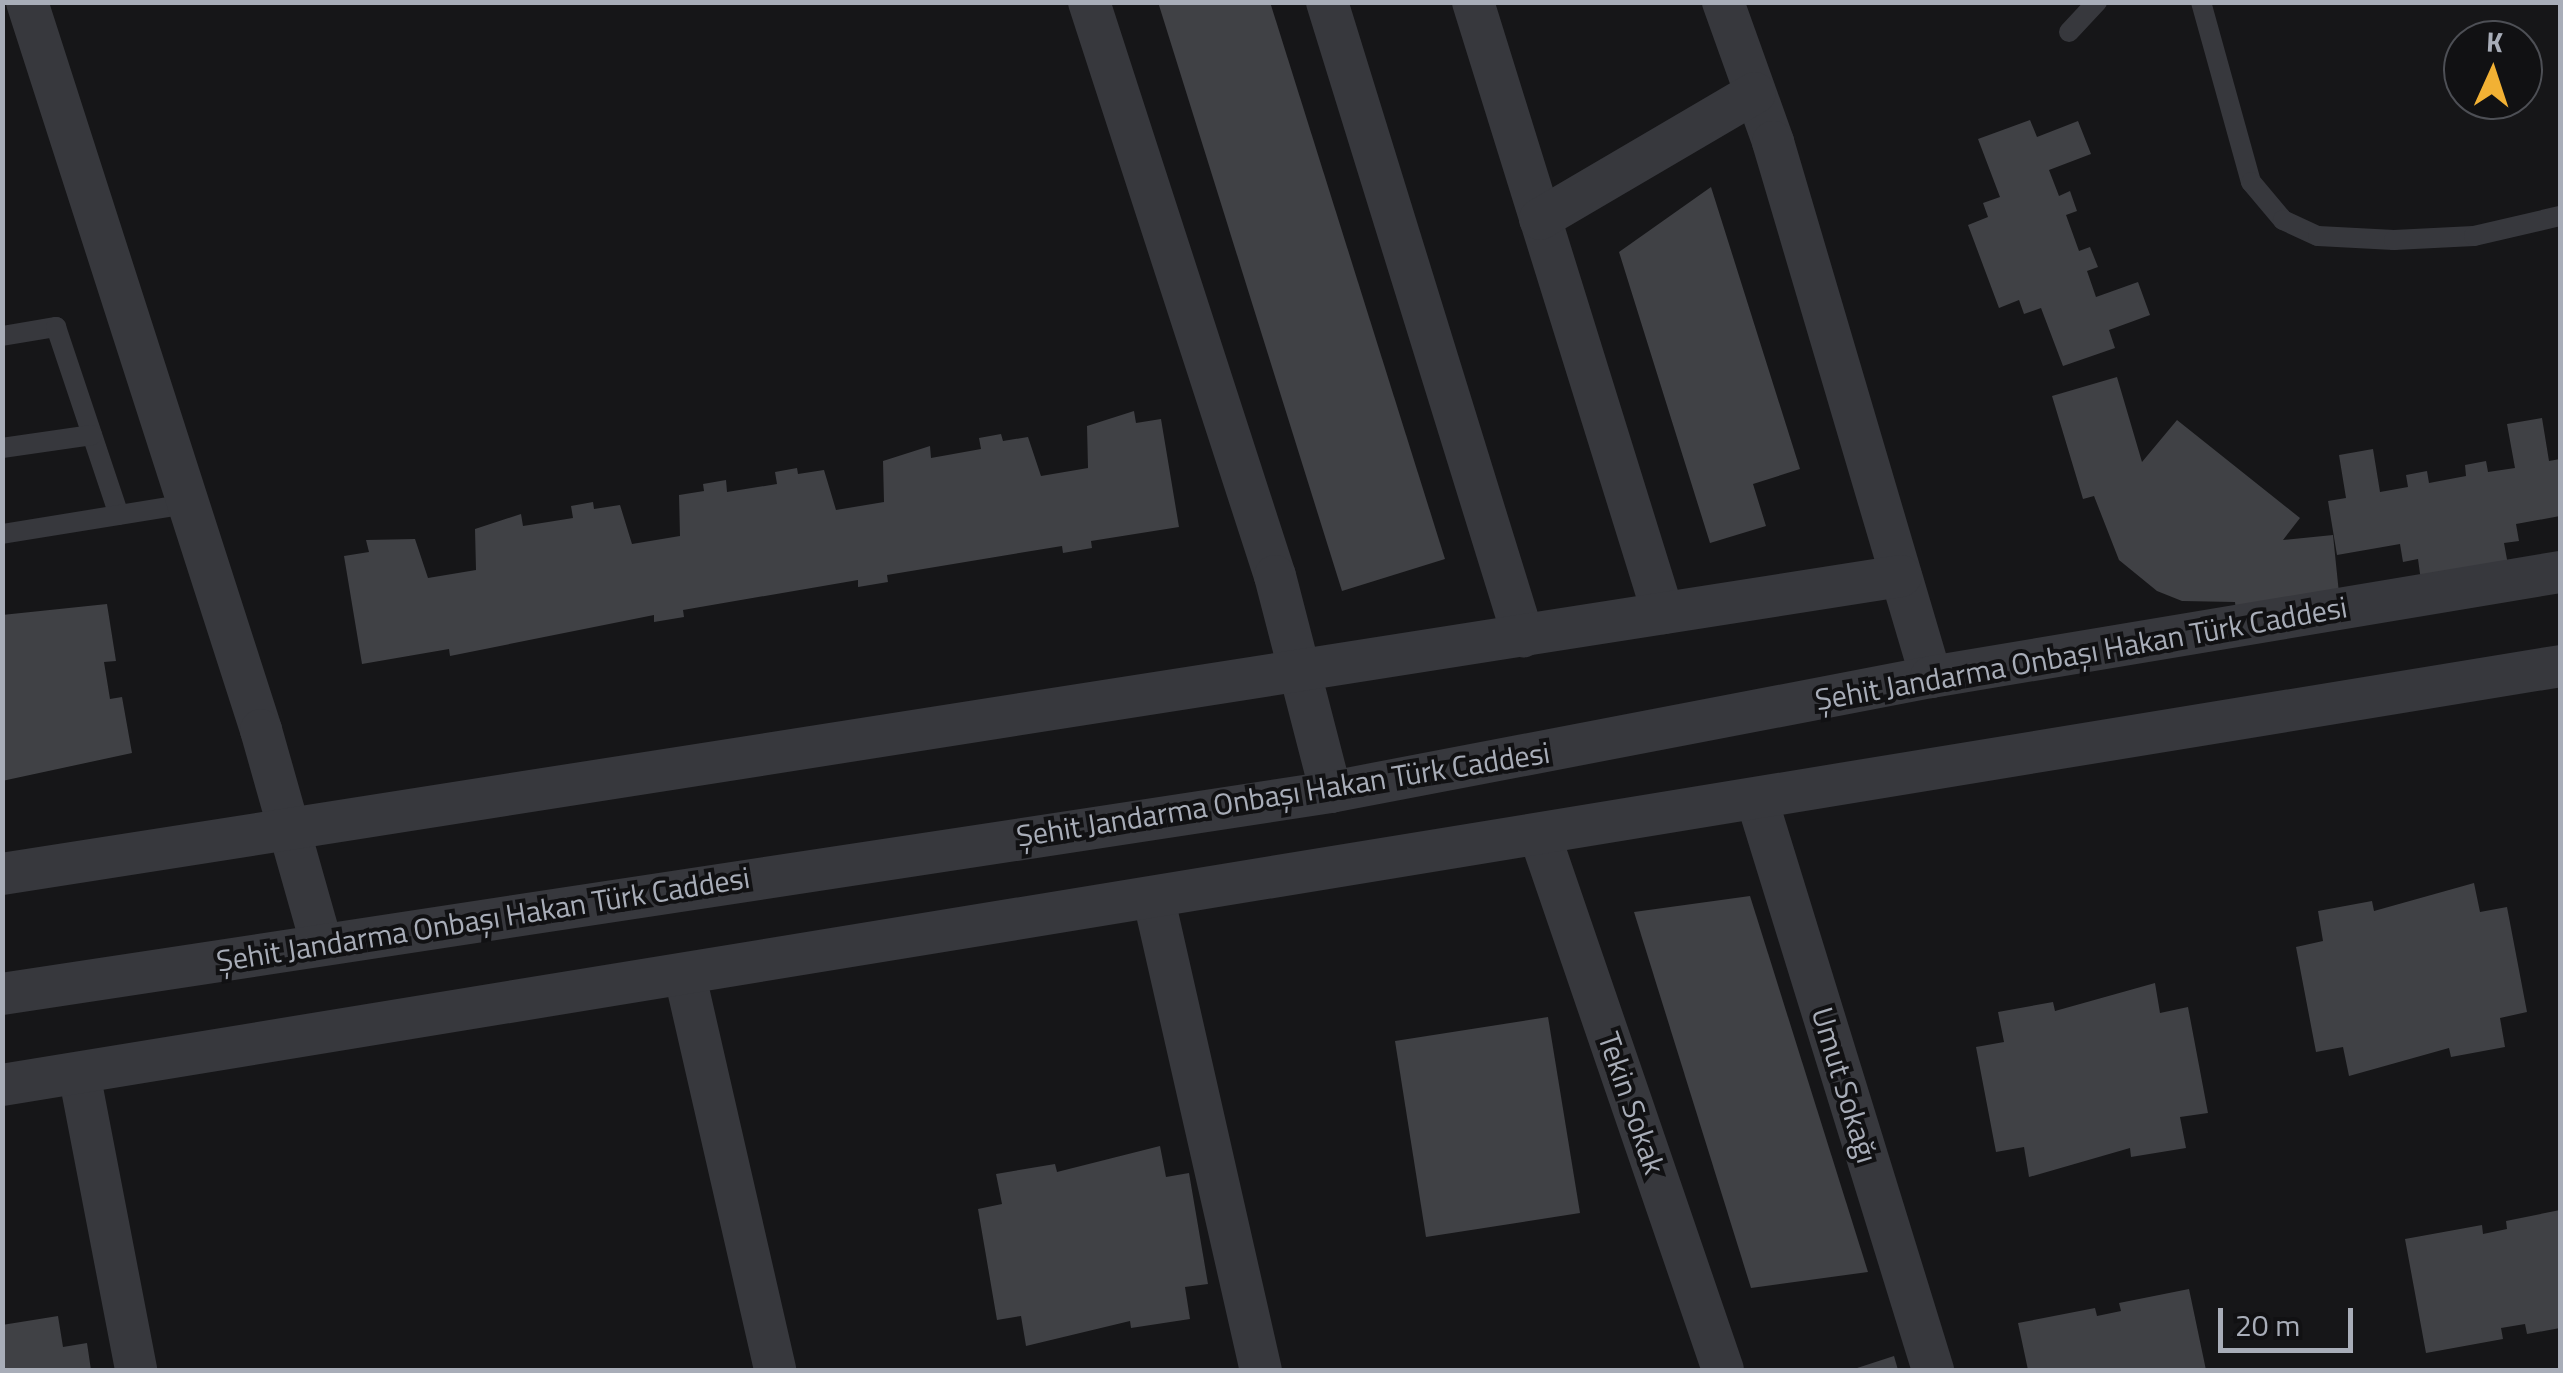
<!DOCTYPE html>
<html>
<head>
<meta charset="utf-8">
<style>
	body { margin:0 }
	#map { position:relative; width:2563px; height:1373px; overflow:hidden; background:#161618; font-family:"Titillium Web",sans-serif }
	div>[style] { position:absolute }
	.building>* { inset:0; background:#404145 }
	.service>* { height:20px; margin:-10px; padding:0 10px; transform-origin:10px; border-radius:10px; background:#37383d }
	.minor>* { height:42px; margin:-21px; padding:0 21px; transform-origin:21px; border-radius:21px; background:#37383d }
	span { translate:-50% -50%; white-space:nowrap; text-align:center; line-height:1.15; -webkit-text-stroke:8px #111113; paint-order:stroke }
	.street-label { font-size:30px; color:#a8adb8 }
	.frame { position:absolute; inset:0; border:5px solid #a8adb8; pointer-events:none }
	.north { position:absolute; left:2443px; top:20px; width:100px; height:100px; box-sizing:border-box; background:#111113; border:2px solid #4d4f55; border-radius:50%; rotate:3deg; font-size:28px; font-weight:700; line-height:40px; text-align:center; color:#a8adb8 }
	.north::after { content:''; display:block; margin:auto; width:35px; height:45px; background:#f2b134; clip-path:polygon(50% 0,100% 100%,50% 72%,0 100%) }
	.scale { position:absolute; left:2218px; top:1308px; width:135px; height:45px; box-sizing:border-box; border:5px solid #a8adb8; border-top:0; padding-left:12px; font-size:30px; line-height:35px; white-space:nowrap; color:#a8adb8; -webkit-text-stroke:8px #111113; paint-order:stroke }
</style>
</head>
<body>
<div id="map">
	<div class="building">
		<i style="clip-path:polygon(1158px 2px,1270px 2px,1445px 559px,1342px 591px)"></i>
		<i style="clip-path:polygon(2030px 120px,2037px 137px,2078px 121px,2091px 154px,2049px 170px,2059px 196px,2070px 191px,2077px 211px,2066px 215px,2079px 251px,2090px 247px,2098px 267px,2087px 271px,2096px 297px,2138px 282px,2150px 315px,2109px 330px,2115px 348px,2063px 366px,2041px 308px,2024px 314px,2019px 300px,1999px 308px,1968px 225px,1988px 217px,1983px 203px,2000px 197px,1978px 139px)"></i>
		<i style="clip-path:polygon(1711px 187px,1800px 469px,1753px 484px,1766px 526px,1710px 543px,1619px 252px)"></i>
		<i style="clip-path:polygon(2117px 377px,2142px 462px,2177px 420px,2300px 518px,2283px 540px,2333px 535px,2340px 603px,2236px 612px,2235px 602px,2182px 601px,2157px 591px,2119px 560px,2094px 496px,2083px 499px,2052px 396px)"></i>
		<i style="clip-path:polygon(1134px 411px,1136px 423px,1161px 419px,1179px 527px,1091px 541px,1092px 548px,1063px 553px,1062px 546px,887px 575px,888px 582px,858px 587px,858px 580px,683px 610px,684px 617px,654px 622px,654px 615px,450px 656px,449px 649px,362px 664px,344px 556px,369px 552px,366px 540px,415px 539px,428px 578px,476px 570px,475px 529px,521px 514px,523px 526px,573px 518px,571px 506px,593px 502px,594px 509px,620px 505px,632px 544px,680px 536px,679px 495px,704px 491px,703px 484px,726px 480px,727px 492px,777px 484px,775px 472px,797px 468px,798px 474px,824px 470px,836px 510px,884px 502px,883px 461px,930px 446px,931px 458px,981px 449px,979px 438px,1001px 434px,1003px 441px,1028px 437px,1041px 476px,1088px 468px,1087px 426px)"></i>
		<i style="clip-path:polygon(2542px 418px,2549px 461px,2560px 459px,2560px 516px,2516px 524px,2519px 541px,2504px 543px,2508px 565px,2421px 581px,2418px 559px,2403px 562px,2400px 544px,2337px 555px,2328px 501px,2346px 498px,2339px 455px,2373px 449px,2380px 492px,2408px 487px,2406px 475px,2427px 471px,2429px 483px,2466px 476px,2465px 465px,2486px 461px,2488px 472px,2515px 468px,2507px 424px)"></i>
		<i style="clip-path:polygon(107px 604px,116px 661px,104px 662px,110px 699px,122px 697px,132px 753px,2px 781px,2px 615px)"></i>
		<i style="clip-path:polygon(2474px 883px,2480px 912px,2507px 907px,2527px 1012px,2500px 1018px,2505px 1047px,2451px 1057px,2449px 1048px,2349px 1076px,2343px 1047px,2316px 1052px,2296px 947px,2323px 941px,2318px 911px,2372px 901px,2374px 911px)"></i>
		<i style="clip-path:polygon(1750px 896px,1868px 1272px,1751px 1288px,1634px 912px)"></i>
		<i style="clip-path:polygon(2155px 983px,2160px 1013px,2188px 1007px,2208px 1113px,2180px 1117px,2186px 1148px,2131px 1157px,2130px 1148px,2029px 1177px,2024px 1147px,1996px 1152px,1976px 1047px,2004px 1042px,1998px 1012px,2053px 1002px,2055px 1011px)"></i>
		<i style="clip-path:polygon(1548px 1017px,1580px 1213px,1426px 1237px,1395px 1041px)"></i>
		<i style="clip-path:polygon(1160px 1146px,1166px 1177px,1189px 1173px,1208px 1284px,1185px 1287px,1190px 1319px,1131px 1328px,1130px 1321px,1026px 1346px,1021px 1316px,997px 1320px,978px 1209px,1002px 1204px,996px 1174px,1055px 1164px,1057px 1172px)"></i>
		<i style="clip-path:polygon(2560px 1210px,2560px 1328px,2527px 1334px,2525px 1324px,2501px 1328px,2503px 1339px,2426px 1353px,2405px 1239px,2482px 1225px,2483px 1234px,2507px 1229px,2506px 1221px)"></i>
		<i style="clip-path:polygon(2189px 1289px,2206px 1370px,2028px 1370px,2018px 1323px,2095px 1308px,2097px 1316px,2121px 1311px,2119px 1303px)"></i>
		<i style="clip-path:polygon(58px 1316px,63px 1347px,87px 1343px,91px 1370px,2px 1370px,2px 1325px)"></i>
		<i style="clip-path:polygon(1894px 1356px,1898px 1370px,1851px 1370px)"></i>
	</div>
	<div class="service">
		<i style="left:2201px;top:2px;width:187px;rotate:74.5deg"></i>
		<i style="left:2251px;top:182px;width:50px;rotate:49.9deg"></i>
		<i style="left:2283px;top:220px;width:38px;rotate:25deg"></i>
		<i style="left:2318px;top:236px;width:76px;rotate:3deg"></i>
		<i style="left:2394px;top:240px;width:80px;rotate:-2.9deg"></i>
		<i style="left:2474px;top:236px;width:88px;rotate:-13.1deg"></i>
		<i style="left:2069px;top:32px;width:41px;rotate:-47deg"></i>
		<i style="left:2px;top:336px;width:55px;rotate:-9.5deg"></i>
		<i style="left:56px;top:327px;width:198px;rotate:71.5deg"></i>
		<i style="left:2px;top:448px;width:91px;rotate:-8.2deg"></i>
		<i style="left:2px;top:534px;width:188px;rotate:-9.2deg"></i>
	</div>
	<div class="minor">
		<i style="left:27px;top:2px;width:765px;rotate:72.18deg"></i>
		<i style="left:261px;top:730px;width:220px;rotate:74.2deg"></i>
		<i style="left:1089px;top:2px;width:603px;rotate:72.05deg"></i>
		<i style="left:1275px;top:576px;width:223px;rotate:75.5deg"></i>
		<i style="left:1327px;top:2px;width:664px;rotate:72.82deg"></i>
		<i style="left:1473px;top:2px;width:640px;rotate:72.73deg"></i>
		<i style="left:1723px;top:2px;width:149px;rotate:70.3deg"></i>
		<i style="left:1773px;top:142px;width:558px;rotate:73.55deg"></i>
		<i style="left:1540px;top:219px;width:249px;rotate:-30.4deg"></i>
		<i style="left:1757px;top:800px;width:597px;rotate:72.84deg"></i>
		<i style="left:1540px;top:836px;width:564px;rotate:71.08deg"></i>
		<i style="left:2px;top:874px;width:1922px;rotate:-8.92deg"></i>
		<i style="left:1154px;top:900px;width:482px;rotate:77.2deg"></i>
		<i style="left:685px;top:976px;width:404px;rotate:77.1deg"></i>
		<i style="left:2px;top:994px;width:1344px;rotate:-8.64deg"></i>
		<i style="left:1331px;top:792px;width:611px;rotate:-10.85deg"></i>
		<i style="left:1931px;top:677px;width:638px;rotate:-9.48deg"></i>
		<i style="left:79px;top:1073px;width:302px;rotate:79.1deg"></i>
		<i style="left:2px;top:1085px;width:2592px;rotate:-9.3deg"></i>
	</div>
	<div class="street-label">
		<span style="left:2081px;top:653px;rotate:-10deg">Şehit Jandarma Onbaşı Hakan Türk Caddesi</span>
		<span style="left:1283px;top:794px;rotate:-9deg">Şehit Jandarma Onbaşı Hakan Türk Caddesi</span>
		<span style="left:483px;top:919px;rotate:-9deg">Şehit Jandarma Onbaşı Hakan Türk Caddesi</span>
		<span style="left:1845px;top:1085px;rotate:73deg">Umut Sokağı</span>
		<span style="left:1632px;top:1103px;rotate:71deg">Tekin Sokak</span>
	</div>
	<div class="frame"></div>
	<div class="north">K</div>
	<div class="scale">20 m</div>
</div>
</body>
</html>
